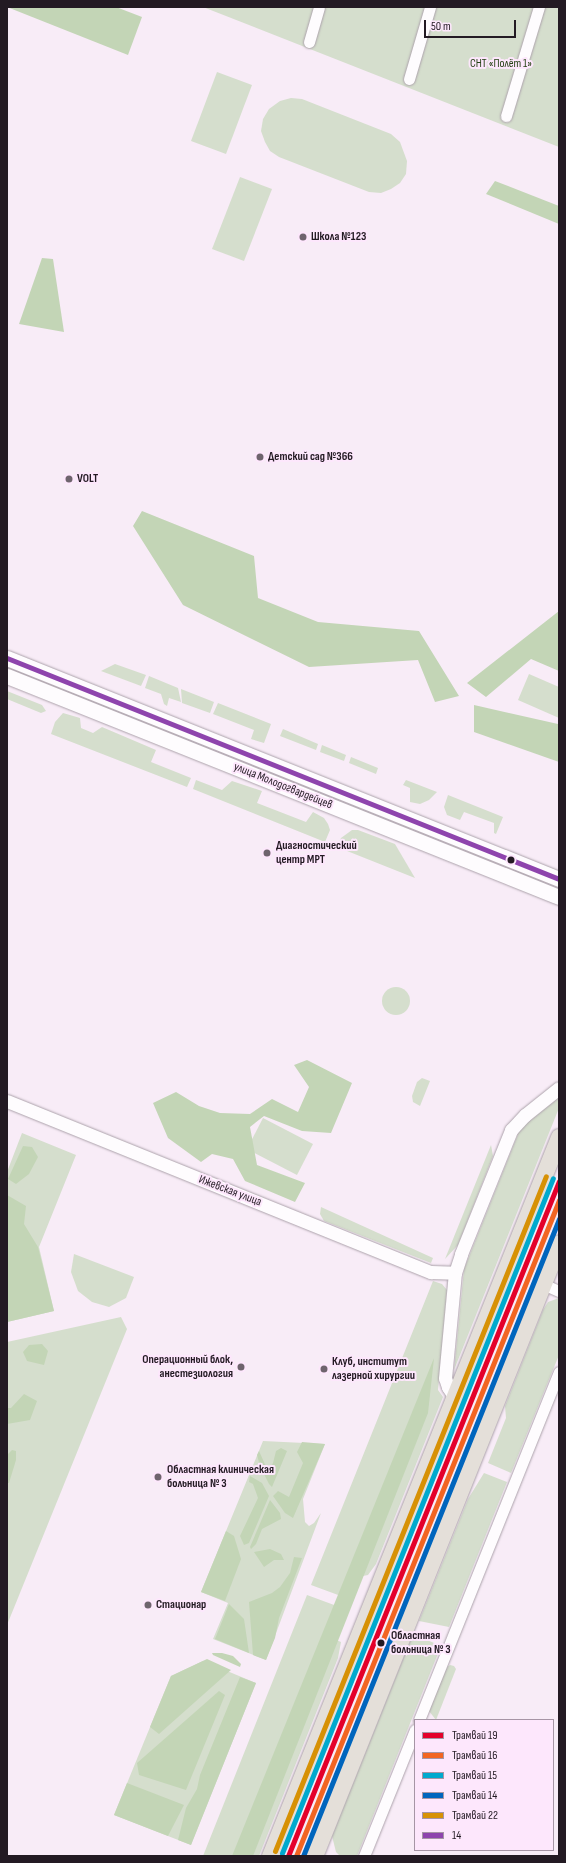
<!DOCTYPE html>
<html>
<head>
<meta charset="utf-8">
<style>
	body { margin:0 }
	#map { position:relative; width:566px; height:1863px; overflow:hidden; background:#f8ecf7; font-family:"Sofia Sans Condensed",sans-serif }
	div>[style] { position:absolute }
	.green>* { inset:0; background:#d5decd }
	.round { border-radius:50% }
	.forest>* { inset:0; background:#c3d5b6 }
	.roads { filter:drop-shadow(0 0 1px #aca2ab) drop-shadow(0 0 1px #aca2ab) }
	.minor>* { height:11px; margin:-5.5px; padding:0 5.5px; transform-origin:5.5px; border-radius:5.5px; background:#fefcfe }
	.tertiary>* { height:13px; margin:-6.5px; padding:0 6.5px; transform-origin:6.5px; border-radius:6.5px; background:#fefcfe }
	.secondary>* { height:15px; margin:-7.5px; padding:0 7.5px; transform-origin:7.5px; border-radius:7.5px; background:#fefcfe }
	.primary>* { height:17px; margin:-8.5px; padding:0 8.5px; transform-origin:8.5px; border-radius:8.5px; background:#e4dfd9 }
	.bus-1>* { height:5px; margin:-2.5px; padding:0 2.5px; transform-origin:2.5px; border-radius:2.5px; background:#8e44ad }
	.tram-1>* { height:5px; margin:-2.5px; padding:0 2.5px; transform-origin:2.5px; border-radius:2.5px; background:#e4002b }
	.tram-2>* { height:5px; margin:-2.5px; padding:0 2.5px; transform-origin:2.5px; border-radius:2.5px; background:#f26522 }
	.tram-3>* { height:5px; margin:-2.5px; padding:0 2.5px; transform-origin:2.5px; border-radius:2.5px; background:#00a9ce }
	.tram-4>* { height:5px; margin:-2.5px; padding:0 2.5px; transform-origin:2.5px; border-radius:2.5px; background:#0065bd }
	.tram-5>* { height:5px; margin:-2.5px; padding:0 2.5px; transform-origin:2.5px; border-radius:2.5px; background:#d79105 }
	.dots>* { width:11px; height:11px; translate:-50% -50%; box-sizing:border-box; border:2px solid #fde7fc; border-radius:50% }
	span { translate:-50% -50%; white-space:nowrap; text-align:center; line-height:1.15; -webkit-text-stroke:4px #fde7fc; paint-order:stroke }
	.park-label { font-size:12px; color:#254114 }
	.poi-label { font-size:12px; color:#231a23; font-weight:700 }
	.left { translate:0 -50%; text-align:left }
	.right { translate:-100% -50%; text-align:right }
	.street-label { font-size:12px; color:#231a23 }
	.stop-label { font-size:12px; color:#231a23; font-weight:700 }
	.frame { position:absolute; inset:0; border:8px solid #231a23; pointer-events:none }
	.legend { position:absolute; left:414px; top:1719px; width:140px; height:132px; box-sizing:border-box; background:#fde7fc; border:1px solid #a695a5; margin:0; padding:5px 7px; list-style:none; font-size:12px; color:#231a23 }
	.legend li { display:flex; align-items:center; gap:8px; height:20px }
	.legend b { width:20px; border:1px solid #a695a5 }
	.scale { position:absolute; left:424px; top:20px; width:92px; height:18px; box-sizing:border-box; border:2px solid #231a23; border-top:0; padding-left:5px; font-size:12px; line-height:14px; white-space:nowrap; color:#231a23; -webkit-text-stroke:3px #fde7fc; paint-order:stroke }
</style>
</head>
<body>
<div id="map">
	<div class="green">
		<i style="clip-path:polygon(203px 7px,559px 7px,559px 147px)"></i>
		<i style="clip-path:polygon(217px 72px,252px 85px,226px 154px,191px 141px)"></i>
		<i style="clip-path:polygon(291px 98px,302px 99px,391px 134px,400px 142px,407px 161px,406px 174px,400px 183px,391px 189px,381px 193px,369px 192px,279px 157px,270px 151px,265px 142px,261px 131px,263px 119px,269px 109px,280px 101px)"></i>
		<i style="clip-path:polygon(240px 177px,272px 189px,244px 261px,212px 249px)"></i>
		<i style="clip-path:polygon(115px 664px,146px 675px,141px 686px,101px 671px)"></i>
		<i style="clip-path:polygon(529px 674px,559px 687px,559px 718px,518px 700px)"></i>
		<i style="clip-path:polygon(149px 676px,178px 688px,181px 702px,169px 698px,167px 706px,164px 704px,161px 694px,145px 688px)"></i>
		<i style="clip-path:polygon(181px 689px,214px 702px,210px 713px,182px 703px)"></i>
		<i style="clip-path:polygon(7px 691px,42px 705px,46px 711px,41px 713px,7px 699px)"></i>
		<i style="clip-path:polygon(218px 703px,271px 724px,264px 743px,251px 739px,254px 730px,213px 714px)"></i>
		<i style="clip-path:polygon(63px 713px,80px 718px,81px 728px,93px 733px,102px 727px,156px 750px,151px 762px,191px 778px,187px 787px,51px 734px,55px 722px)"></i>
		<i style="clip-path:polygon(283px 729px,318px 744px,316px 750px,280px 736px)"></i>
		<i style="clip-path:polygon(322px 745px,346px 755px,344px 761px,320px 752px)"></i>
		<i style="clip-path:polygon(351px 757px,378px 768px,376px 774px,349px 763px)"></i>
		<i style="clip-path:polygon(196px 780px,222px 790px,232px 781px,262px 791px,257px 803px,306px 822px,313px 812px,324px 818px,328px 824px,330px 830px,325px 842px,193px 789px)"></i>
		<i style="clip-path:polygon(406px 780px,437px 792px,429px 800px,420px 804px,410px 802px,410px 788px,403px 785px)"></i>
		<i style="clip-path:polygon(448px 795px,503px 817px,496px 834px,494px 833px,494px 823px,464px 812px,460px 820px,447px 815px,444px 807px)"></i>
		<i style="clip-path:polygon(352px 830px,358px 830px,395px 844px,415px 878px,337px 847px,341px 838px)"></i>
		<i class="round" style="left:382px;top:987px;width:28px;height:28px"></i>
		<i style="clip-path:polygon(422px 1078px,430px 1081px,420px 1106px,413px 1102px,412px 1096px,417px 1082px)"></i>
		<i style="clip-path:polygon(559px 1097px,559px 1108px,454px 1370px,464px 1269px,520px 1129px)"></i>
		<i style="clip-path:polygon(263px 1118px,313px 1144px,297px 1175px,247px 1149px)"></i>
		<i style="clip-path:polygon(22px 1133px,76px 1155px,39px 1247px,54px 1311px,7px 1322px,7px 1172px)"></i>
		<i style="clip-path:polygon(491px 1145px,493px 1156px,458px 1245px,445px 1259px)"></i>
		<i style="clip-path:polygon(321px 1207px,433px 1258px,431px 1263px,324px 1221px,320px 1214px)"></i>
		<i style="clip-path:polygon(74px 1254px,134px 1277px,126px 1298px,109px 1307px,92px 1302px,78px 1291px,71px 1272px)"></i>
		<i style="clip-path:polygon(433px 1281px,442px 1284px,447px 1290px,438px 1390px,443px 1397px,376px 1564px,368px 1575px,358px 1577px,349px 1599px,311px 1585px)"></i>
		<i style="clip-path:polygon(559px 1298px,559px 1355px,511px 1473px,488px 1463px,506px 1418px,505px 1406px,543px 1310px,548px 1302px)"></i>
		<i style="clip-path:polygon(121px 1317px,127px 1329px,7px 1625px,7px 1342px)"></i>
		<i style="clip-path:polygon(263px 1441px,325px 1444px,303px 1499px,305px 1522px,309px 1526px,314px 1523px,321px 1513px,266px 1660px,213px 1639px,228px 1603px,201px 1592px)"></i>
		<i style="clip-path:polygon(484px 1473px,507px 1482px,449px 1627px,419px 1621px,468px 1499px)"></i>
		<i style="clip-path:polygon(307px 1595px,345px 1609px,334px 1639px,341px 1642px,338px 1658px,259px 1856px,203px 1856px)"></i>
		<i style="clip-path:polygon(413px 1634px,441px 1646px,357px 1856px,340px 1856px,336px 1852px,332px 1836px)"></i>
		<i style="clip-path:polygon(203px 1661px,256px 1683px,191px 1845px,114px 1815px,171px 1676px)"></i>
		<i style="clip-path:polygon(450px 1665px,454px 1666px,456px 1669px,436px 1720px,429px 1711px,447px 1667px)"></i>
	</div>
	<div class="forest">
		<i style="clip-path:polygon(7px 7px,116px 7px,142px 17px,128px 55px)"></i>
		<i style="clip-path:polygon(495px 181px,559px 206px,559px 224px,486px 194px)"></i>
		<i style="clip-path:polygon(42px 258px,53px 259px,64px 332px,19px 324px)"></i>
		<i style="clip-path:polygon(142px 511px,254px 556px,258px 598px,318px 622px,419px 631px,459px 696px,435px 702px,418px 660px,309px 667px,183px 605px,133px 526px)"></i>
		<i style="clip-path:polygon(559px 611px,559px 671px,531px 659px,486px 697px,467px 683px)"></i>
		<i style="clip-path:polygon(474px 705px,558px 724px,559px 762px,474px 732px)"></i>
		<i style="clip-path:polygon(307px 1060px,352px 1083px,331px 1133px,302px 1131px,264px 1116px,250px 1127px,257px 1165px,305px 1183px,295px 1202px,245px 1181px,233px 1159px,212px 1154px,201px 1162px,168px 1138px,153px 1103px,176px 1092px,199px 1106px,220px 1113px,250px 1114px,272px 1099px,298px 1112px,309px 1087px,294px 1065px)"></i>
		<i style="clip-path:polygon(23px 1146px,32px 1147px,38px 1157px,29px 1174px,16px 1184px,8px 1179px)"></i>
		<i style="clip-path:polygon(7px 1195px,26px 1206px,24px 1224px,38px 1247px,54px 1311px,7px 1322px)"></i>
		<i style="clip-path:polygon(42px 1344px,48px 1351px,44px 1365px,27px 1361px,23px 1352px,29px 1345px)"></i>
		<i style="clip-path:polygon(434px 1358px,428px 1413px,253px 1856px,232px 1856px)"></i>
		<i style="clip-path:polygon(24px 1394px,37px 1401px,30px 1420px,7px 1424px,7px 1408px,11px 1408px)"></i>
		<i style="clip-path:polygon(302px 1442px,325px 1444px,293px 1518px,285px 1513px,273px 1496px,278px 1491px,289px 1497px,303px 1463px,297px 1452px)"></i>
		<i style="clip-path:polygon(281px 1448px,287px 1451px,272px 1487px,269px 1484px,260px 1466px,257px 1455px,259px 1451px,268px 1471px,273px 1463px,276px 1451px)"></i>
		<i style="clip-path:polygon(12px 1450px,16px 1451px,16px 1460px,9px 1483px,7px 1483px,7px 1455px)"></i>
		<i style="clip-path:polygon(250px 1476px,262px 1483px,269px 1496px,249px 1543px,244px 1545px,240px 1536px,258px 1498px,253px 1484px,249px 1482px)"></i>
		<i style="clip-path:polygon(270px 1500px,280px 1513px,281px 1519px,262px 1529px,256px 1544px,251px 1549px,250px 1547px)"></i>
		<i style="clip-path:polygon(226px 1531px,234px 1536px,241px 1559px,225px 1601px,201px 1592px)"></i>
		<i style="clip-path:polygon(270px 1549px,281px 1554px,284px 1560px,274px 1560px,264px 1567px,254px 1552px)"></i>
		<i style="clip-path:polygon(294px 1557px,302px 1558px,279px 1618px,275px 1638px,266px 1660px,253px 1655px,249px 1602px,272px 1593px,280px 1587px,290px 1573px)"></i>
		<i style="clip-path:polygon(229px 1604px,244px 1619px,249px 1653px,215px 1639px)"></i>
		<i style="clip-path:polygon(212px 1653px,222px 1653px,233px 1656px,241px 1664px,240px 1667px,213px 1655px)"></i>
		<i style="clip-path:polygon(207px 1659px,231px 1670px,159px 1734px,150px 1727px,171px 1676px)"></i>
		<i style="clip-path:polygon(240px 1677px,256px 1683px,191px 1845px,178px 1840px,186px 1808px,197px 1789px,200px 1775px)"></i>
		<i style="clip-path:polygon(219px 1691px,225px 1695px,186px 1790px,139px 1775px,137px 1763px)"></i>
		<i style="clip-path:polygon(127px 1783px,184px 1805px,168px 1836px,114px 1815px)"></i>
	</div>
	<div class="roads">
		<div class="minor">
			<i style="left:309px;top:42px;width:36px;rotate:-74deg"></i>
			<i style="left:409px;top:79px;width:75px;rotate:-73.7deg"></i>
			<i style="left:506px;top:116px;width:114px;rotate:-73.2deg"></i>
			<i style="left:543px;top:1284px;width:17px;rotate:24deg"></i>
			<i style="left:419px;top:1720px;width:375px;rotate:-68.1deg"></i>
			<i style="left:364px;top:1856px;width:136px;rotate:-68deg"></i>
		</div>
		<div class="tertiary">
			<i style="left:7px;top:1101px;width:457px;rotate:22deg"></i>
			<i style="left:431px;top:1272px;width:24px;rotate:2deg"></i>
			<i style="left:455px;top:1398px;width:13px;rotate:-122deg"></i>
			<i style="left:448px;top:1387px;width:9px;rotate:-108deg"></i>
			<i style="left:445px;top:1378px;width:105px;rotate:-84.6deg"></i>
			<i style="left:455px;top:1273px;width:20px;rotate:-72deg"></i>
			<i style="left:461px;top:1254px;width:134px;rotate:-68deg"></i>
			<i style="left:511px;top:1130px;width:21px;rotate:-47deg"></i>
			<i style="left:525px;top:1115px;width:43px;rotate:-38.5deg"></i>
		</div>
		<div class="secondary">
			<i style="left:7px;top:658px;width:595px;rotate:21.82deg"></i>
			<i style="left:7px;top:676px;width:595px;rotate:21.82deg"></i>
		</div>
		<div class="primary">
			<i style="left:270px;top:1856px;width:775px;rotate:-68.1deg"></i>
			<i style="left:314px;top:1856px;width:660px;rotate:-68.21deg"></i>
		</div>
	</div>
	<div class="bus-1">
		<i style="left:7px;top:658px;width:595px;rotate:21.82deg"></i>
	</div>
	<div class="tram-1">
		<i style="left:288px;top:1856px;width:727px;rotate:-68.13deg"></i>
	</div>
	<div class="tram-2">
		<i style="left:296px;top:1856px;width:707px;rotate:-68.15deg"></i>
	</div>
	<div class="tram-3">
		<i style="left:282px;top:1853px;width:727px;rotate:-68.13deg"></i>
	</div>
	<div class="tram-4">
		<i style="left:303px;top:1856px;width:687px;rotate:-68.11deg"></i>
	</div>
	<div class="tram-5">
		<i style="left:275px;top:1851px;width:727px;rotate:-68.13deg"></i>
	</div>
	<div class="dots">
		<i style="left:303px;top:237px;background:#6e646d"></i>
		<i style="left:260px;top:457px;background:#6e646d"></i>
		<i style="left:69px;top:479px;background:#6e646d"></i>
		<i style="left:267px;top:853px;background:#6e646d"></i>
		<i style="left:511px;top:860px;background:#231a23"></i>
		<i style="left:241px;top:1367px;background:#6e646d"></i>
		<i style="left:324px;top:1369px;background:#6e646d"></i>
		<i style="left:158px;top:1477px;background:#6e646d"></i>
		<i style="left:148px;top:1605px;background:#6e646d"></i>
		<i style="left:381px;top:1643px;background:#231a23"></i>
	</div>
	<div class="park-label">
		<span style="left:501px;top:64px">СНТ «Полёт 1»</span>
	</div>
	<div class="poi-label">
		<span class="left" style="left:311px;top:237px">Школа №123</span>
		<span class="left" style="left:268px;top:457px">Детский сад №366</span>
		<span class="left" style="left:77px;top:479px">VOLT</span>
		<span class="left" style="left:276px;top:853px">Диагностический<br>центр МРТ</span>
		<span class="right" style="left:233px;top:1367px">Операционный блок,<br>анестезиология</span>
		<span class="left" style="left:332px;top:1369px">Клуб, институт<br>лазерной хирургии</span>
		<span class="left" style="left:167px;top:1477px">Областная клиническая<br>больница № 3</span>
		<span class="left" style="left:156px;top:1605px">Стационар</span>
	</div>
	<div class="street-label">
		<span style="left:283px;top:786px;rotate:22deg">улица Молодогвардейцев</span>
		<span style="left:230px;top:1191px;rotate:21deg">Ижевская улица</span>
	</div>
	<div class="stop-label">
		<span class="left" style="left:391px;top:1643px">Областная<br>больница № 3</span>
	</div>
	<div class="frame"></div>
	<ul class="legend">
	<li><b style="height:5px;background:#e4002b"></b>Трамвай 19</li>
	<li><b style="height:5px;background:#f26522"></b>Трамвай 16</li>
	<li><b style="height:5px;background:#00a9ce"></b>Трамвай 15</li>
	<li><b style="height:5px;background:#0065bd"></b>Трамвай 14</li>
	<li><b style="height:5px;background:#d79105"></b>Трамвай 22</li>
	<li><b style="height:5px;background:#8e44ad"></b>14</li>
	</ul>
	<div class="scale">50 m</div>
</div>
</body>
</html>
